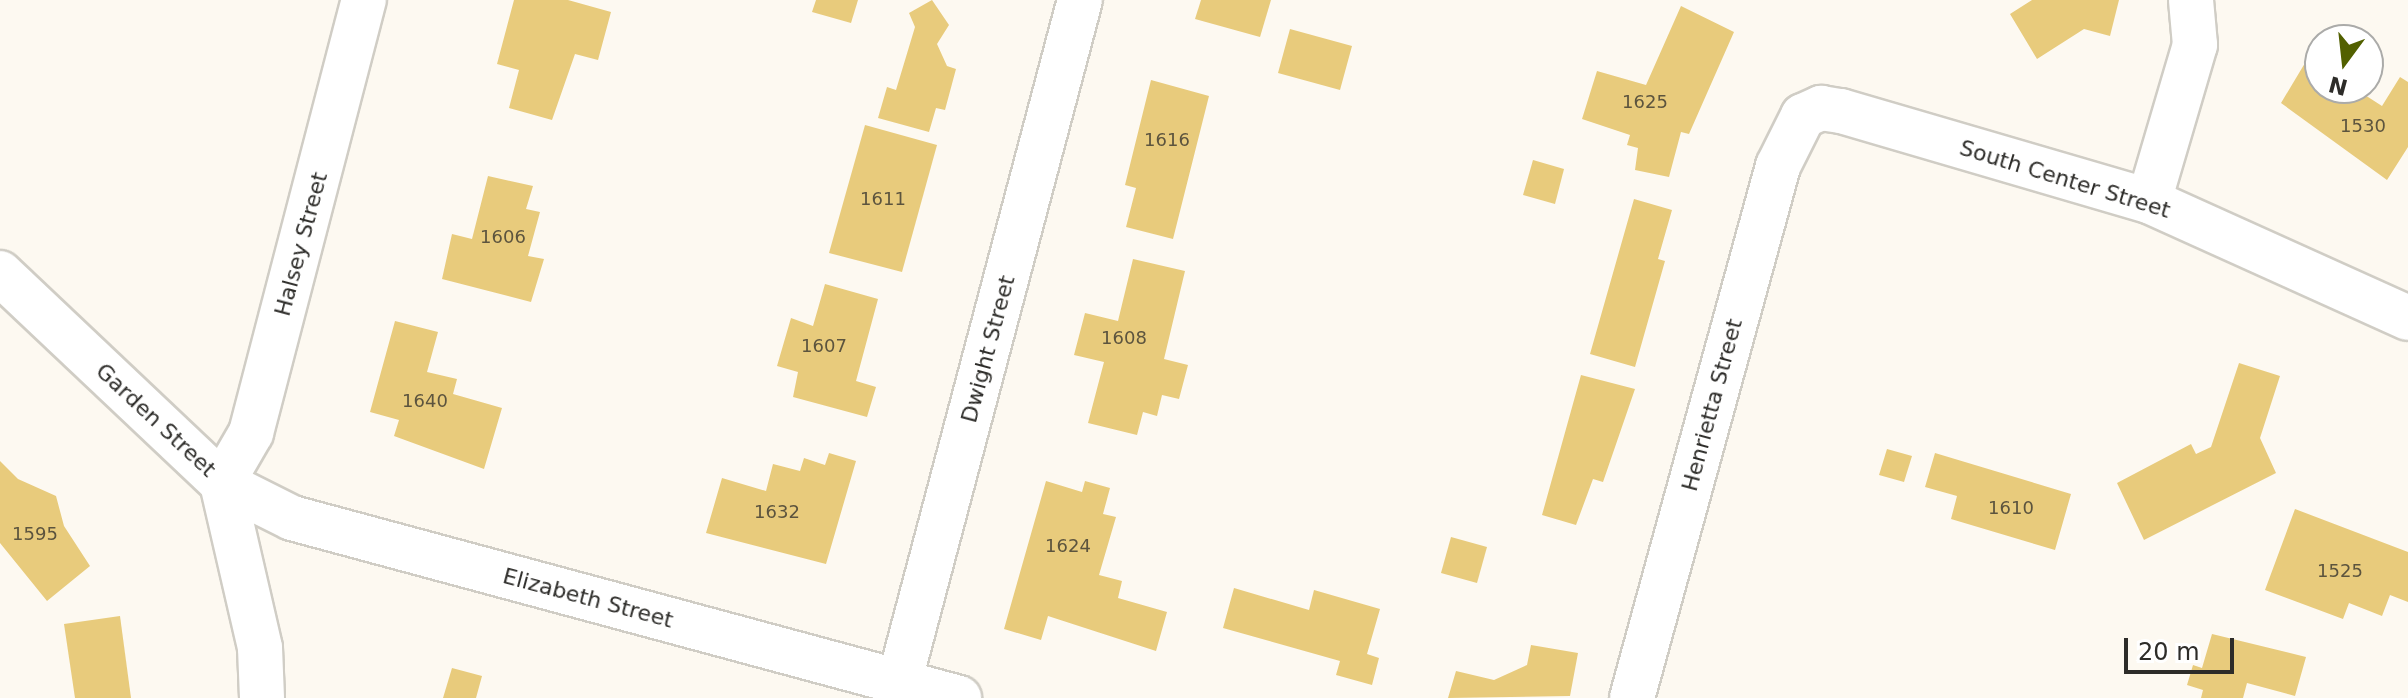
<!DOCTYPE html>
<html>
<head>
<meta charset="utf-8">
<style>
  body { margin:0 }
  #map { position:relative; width:2408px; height:698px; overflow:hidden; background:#fdf9f1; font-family:"DejaVu Sans",sans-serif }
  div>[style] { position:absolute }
  .building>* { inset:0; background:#e8cb7c }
  .roads { filter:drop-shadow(2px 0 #d0cdc5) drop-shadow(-2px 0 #d0cdc5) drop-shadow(0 2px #d0cdc5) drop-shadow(0 -2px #d0cdc5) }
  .minor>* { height:44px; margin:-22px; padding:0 22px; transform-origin:22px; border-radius:22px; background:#fff }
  span { translate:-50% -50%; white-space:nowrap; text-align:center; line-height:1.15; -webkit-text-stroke:6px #fff; paint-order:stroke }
  .number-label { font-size:18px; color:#5c543e }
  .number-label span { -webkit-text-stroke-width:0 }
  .street-label { font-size:22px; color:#2d2c29 }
  .north { position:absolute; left:2304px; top:24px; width:80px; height:80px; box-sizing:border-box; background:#fff; border:2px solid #ababa9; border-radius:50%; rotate:195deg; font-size:22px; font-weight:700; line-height:32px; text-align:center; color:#2d2c29 }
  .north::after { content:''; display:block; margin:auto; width:28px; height:36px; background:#526000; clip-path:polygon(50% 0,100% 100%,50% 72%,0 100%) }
  .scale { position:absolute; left:2124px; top:638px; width:110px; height:36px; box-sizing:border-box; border:4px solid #2d2c29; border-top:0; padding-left:10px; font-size:24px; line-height:28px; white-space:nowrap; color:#2d2c29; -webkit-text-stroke:6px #fff; paint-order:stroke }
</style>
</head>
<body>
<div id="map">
  <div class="building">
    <div style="clip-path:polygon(514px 0,568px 0,611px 12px,598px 60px,575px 54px,552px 120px,509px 108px,519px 70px,497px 64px)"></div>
    <div style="clip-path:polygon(816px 0,858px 0,851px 23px,812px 12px)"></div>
    <div style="clip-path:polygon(932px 0,949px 25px,937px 44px,947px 66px,956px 69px,945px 110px,936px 108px,929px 132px,878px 118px,887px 87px,896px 90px,915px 27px,909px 13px)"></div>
    <div style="clip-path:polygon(1201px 0,1271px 0,1260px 37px,1195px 19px)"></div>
    <div style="clip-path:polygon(2032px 0,2119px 0,2110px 36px,2084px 29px,2037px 59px,2010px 14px)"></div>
    <div style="clip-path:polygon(1681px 6px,1734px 32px,1689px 134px,1681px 132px,1669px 177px,1635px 170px,1638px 148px,1627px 145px,1630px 135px,1582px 119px,1597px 71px,1646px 85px)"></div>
    <div style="clip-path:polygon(1290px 29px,1352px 46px,1340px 90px,1278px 73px)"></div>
    <div style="clip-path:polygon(2308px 58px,2320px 66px,2320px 88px,2354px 88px,2382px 106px,2400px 77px,2408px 82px,2408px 147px,2387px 180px,2281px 103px)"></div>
    <div style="clip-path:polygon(1151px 80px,1209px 96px,1173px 239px,1126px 227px,1136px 188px,1125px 185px)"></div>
    <div style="clip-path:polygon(865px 125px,937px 145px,902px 272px,829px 253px)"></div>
    <div style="clip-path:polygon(1533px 160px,1564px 169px,1555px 204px,1523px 195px)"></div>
    <div style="clip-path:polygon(488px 176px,533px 186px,526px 209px,540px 212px,528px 256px,544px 259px,531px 302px,442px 279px,452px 234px,472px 239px)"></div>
    <div style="clip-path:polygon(1634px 199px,1672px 210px,1658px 259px,1665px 261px,1635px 367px,1590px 354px)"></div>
    <div style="clip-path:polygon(1133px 259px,1185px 271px,1164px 359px,1188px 365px,1179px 399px,1162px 395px,1157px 416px,1143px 412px,1137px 435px,1088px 423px,1104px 362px,1074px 355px,1085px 313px,1118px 321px)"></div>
    <div style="clip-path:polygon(825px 284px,878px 299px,856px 381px,876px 387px,867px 417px,793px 397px,798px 372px,777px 366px,791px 318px,813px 326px)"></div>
    <div style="clip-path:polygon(395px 321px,438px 332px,427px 372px,457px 379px,453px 394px,502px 408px,484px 469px,394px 436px,399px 420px,370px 412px)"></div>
    <div style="clip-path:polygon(2239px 363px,2280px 376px,2260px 438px,2276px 473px,2144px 540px,2117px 483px,2191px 444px,2196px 454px,2211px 447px)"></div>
    <div style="clip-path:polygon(1581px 375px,1635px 389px,1603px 482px,1593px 479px,1576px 525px,1542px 515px)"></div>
    <div style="clip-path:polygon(1887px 449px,1912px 456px,1904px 482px,1879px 475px)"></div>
    <div style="clip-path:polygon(829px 453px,856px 461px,826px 564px,706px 533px,722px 478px,766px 491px,773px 464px,800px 471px,804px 458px,825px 465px)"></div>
    <div style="clip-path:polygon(1935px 453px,2071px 494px,2055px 550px,1951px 519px,1957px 496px,1925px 487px)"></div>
    <div style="clip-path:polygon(0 461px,18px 479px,56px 496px,64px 526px,90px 566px,47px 601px,0 543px)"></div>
    <div style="clip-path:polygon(1046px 481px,1082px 492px,1085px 481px,1110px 488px,1103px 514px,1116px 517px,1099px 575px,1122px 581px,1118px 598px,1167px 612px,1156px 651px,1048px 616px,1041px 640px,1004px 629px)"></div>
    <div style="clip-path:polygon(2295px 509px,2408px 552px,2408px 602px,2390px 595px,2382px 616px,2349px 603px,2343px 619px,2265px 590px)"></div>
    <div style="clip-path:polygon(1451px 537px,1487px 547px,1477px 583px,1441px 573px)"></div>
    <div style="clip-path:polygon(1234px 588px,1309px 610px,1314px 590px,1380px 609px,1367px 654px,1379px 658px,1372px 685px,1336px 675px,1340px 661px,1223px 628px)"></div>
    <div style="clip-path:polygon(120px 616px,131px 698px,75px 698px,64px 624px)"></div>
    <div style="clip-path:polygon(2212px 634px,2306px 657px,2295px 696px,2247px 683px,2243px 698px,2201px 698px,2203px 690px,2187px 685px,2193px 665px,2202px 668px)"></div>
    <div style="clip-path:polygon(1531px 645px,1578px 653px,1570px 696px,1448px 698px,1456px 671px,1494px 680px,1527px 665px)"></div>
    <div style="clip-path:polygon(452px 668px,482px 676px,476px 698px,443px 698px)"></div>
  </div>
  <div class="roads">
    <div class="minor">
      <div style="left:2149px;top:201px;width:163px;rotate:-73.6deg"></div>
      <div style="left:2195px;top:45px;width:45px;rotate:-95.1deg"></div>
      <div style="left:0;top:273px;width:306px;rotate:43.4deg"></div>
      <div style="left:222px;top:483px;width:169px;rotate:77deg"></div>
      <div style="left:260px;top:648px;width:50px;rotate:87.7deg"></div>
      <div style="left:222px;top:483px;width:78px;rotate:26.6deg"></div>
      <div style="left:292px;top:518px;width:691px;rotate:15.1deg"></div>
      <div style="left:222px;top:483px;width:58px;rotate:-59.9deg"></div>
      <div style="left:251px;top:433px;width:448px;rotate:-75.4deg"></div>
      <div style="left:895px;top:698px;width:722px;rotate:-75.16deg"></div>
      <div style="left:1632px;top:698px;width:552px;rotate:-74.65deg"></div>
      <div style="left:1778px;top:166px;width:56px;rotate:-63.4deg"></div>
      <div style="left:1803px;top:116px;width:20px;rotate:-24deg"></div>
      <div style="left:1821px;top:108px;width:20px;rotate:9deg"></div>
      <div style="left:1841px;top:111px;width:321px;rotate:16.3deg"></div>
      <div style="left:2149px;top:201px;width:284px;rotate:24.3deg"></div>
    </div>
  </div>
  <div class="number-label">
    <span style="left:1645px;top:102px">1625</span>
    <span style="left:2363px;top:126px">1530</span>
    <span style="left:1167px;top:140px">1616</span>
    <span style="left:883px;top:199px">1611</span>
    <span style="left:503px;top:237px">1606</span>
    <span style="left:1124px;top:338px">1608</span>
    <span style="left:824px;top:346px">1607</span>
    <span style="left:425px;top:401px">1640</span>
    <span style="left:2011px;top:508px">1610</span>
    <span style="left:777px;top:512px">1632</span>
    <span style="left:35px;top:534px">1595</span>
    <span style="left:1068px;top:546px">1624</span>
    <span style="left:2340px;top:571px">1525</span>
  </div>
  <div class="street-label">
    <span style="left:2065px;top:179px;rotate:17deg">South Center Street</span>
    <span style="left:301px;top:244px;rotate:-75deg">Halsey Street</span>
    <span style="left:988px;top:349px;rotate:-75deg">Dwight Street</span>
    <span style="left:1712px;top:405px;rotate:-75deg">Henrietta Street</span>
    <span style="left:156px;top:420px;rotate:43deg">Garden Street</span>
    <span style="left:588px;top:598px;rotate:15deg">Elizabeth Street</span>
  </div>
  <div class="north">N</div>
  <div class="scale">20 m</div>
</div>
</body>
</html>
